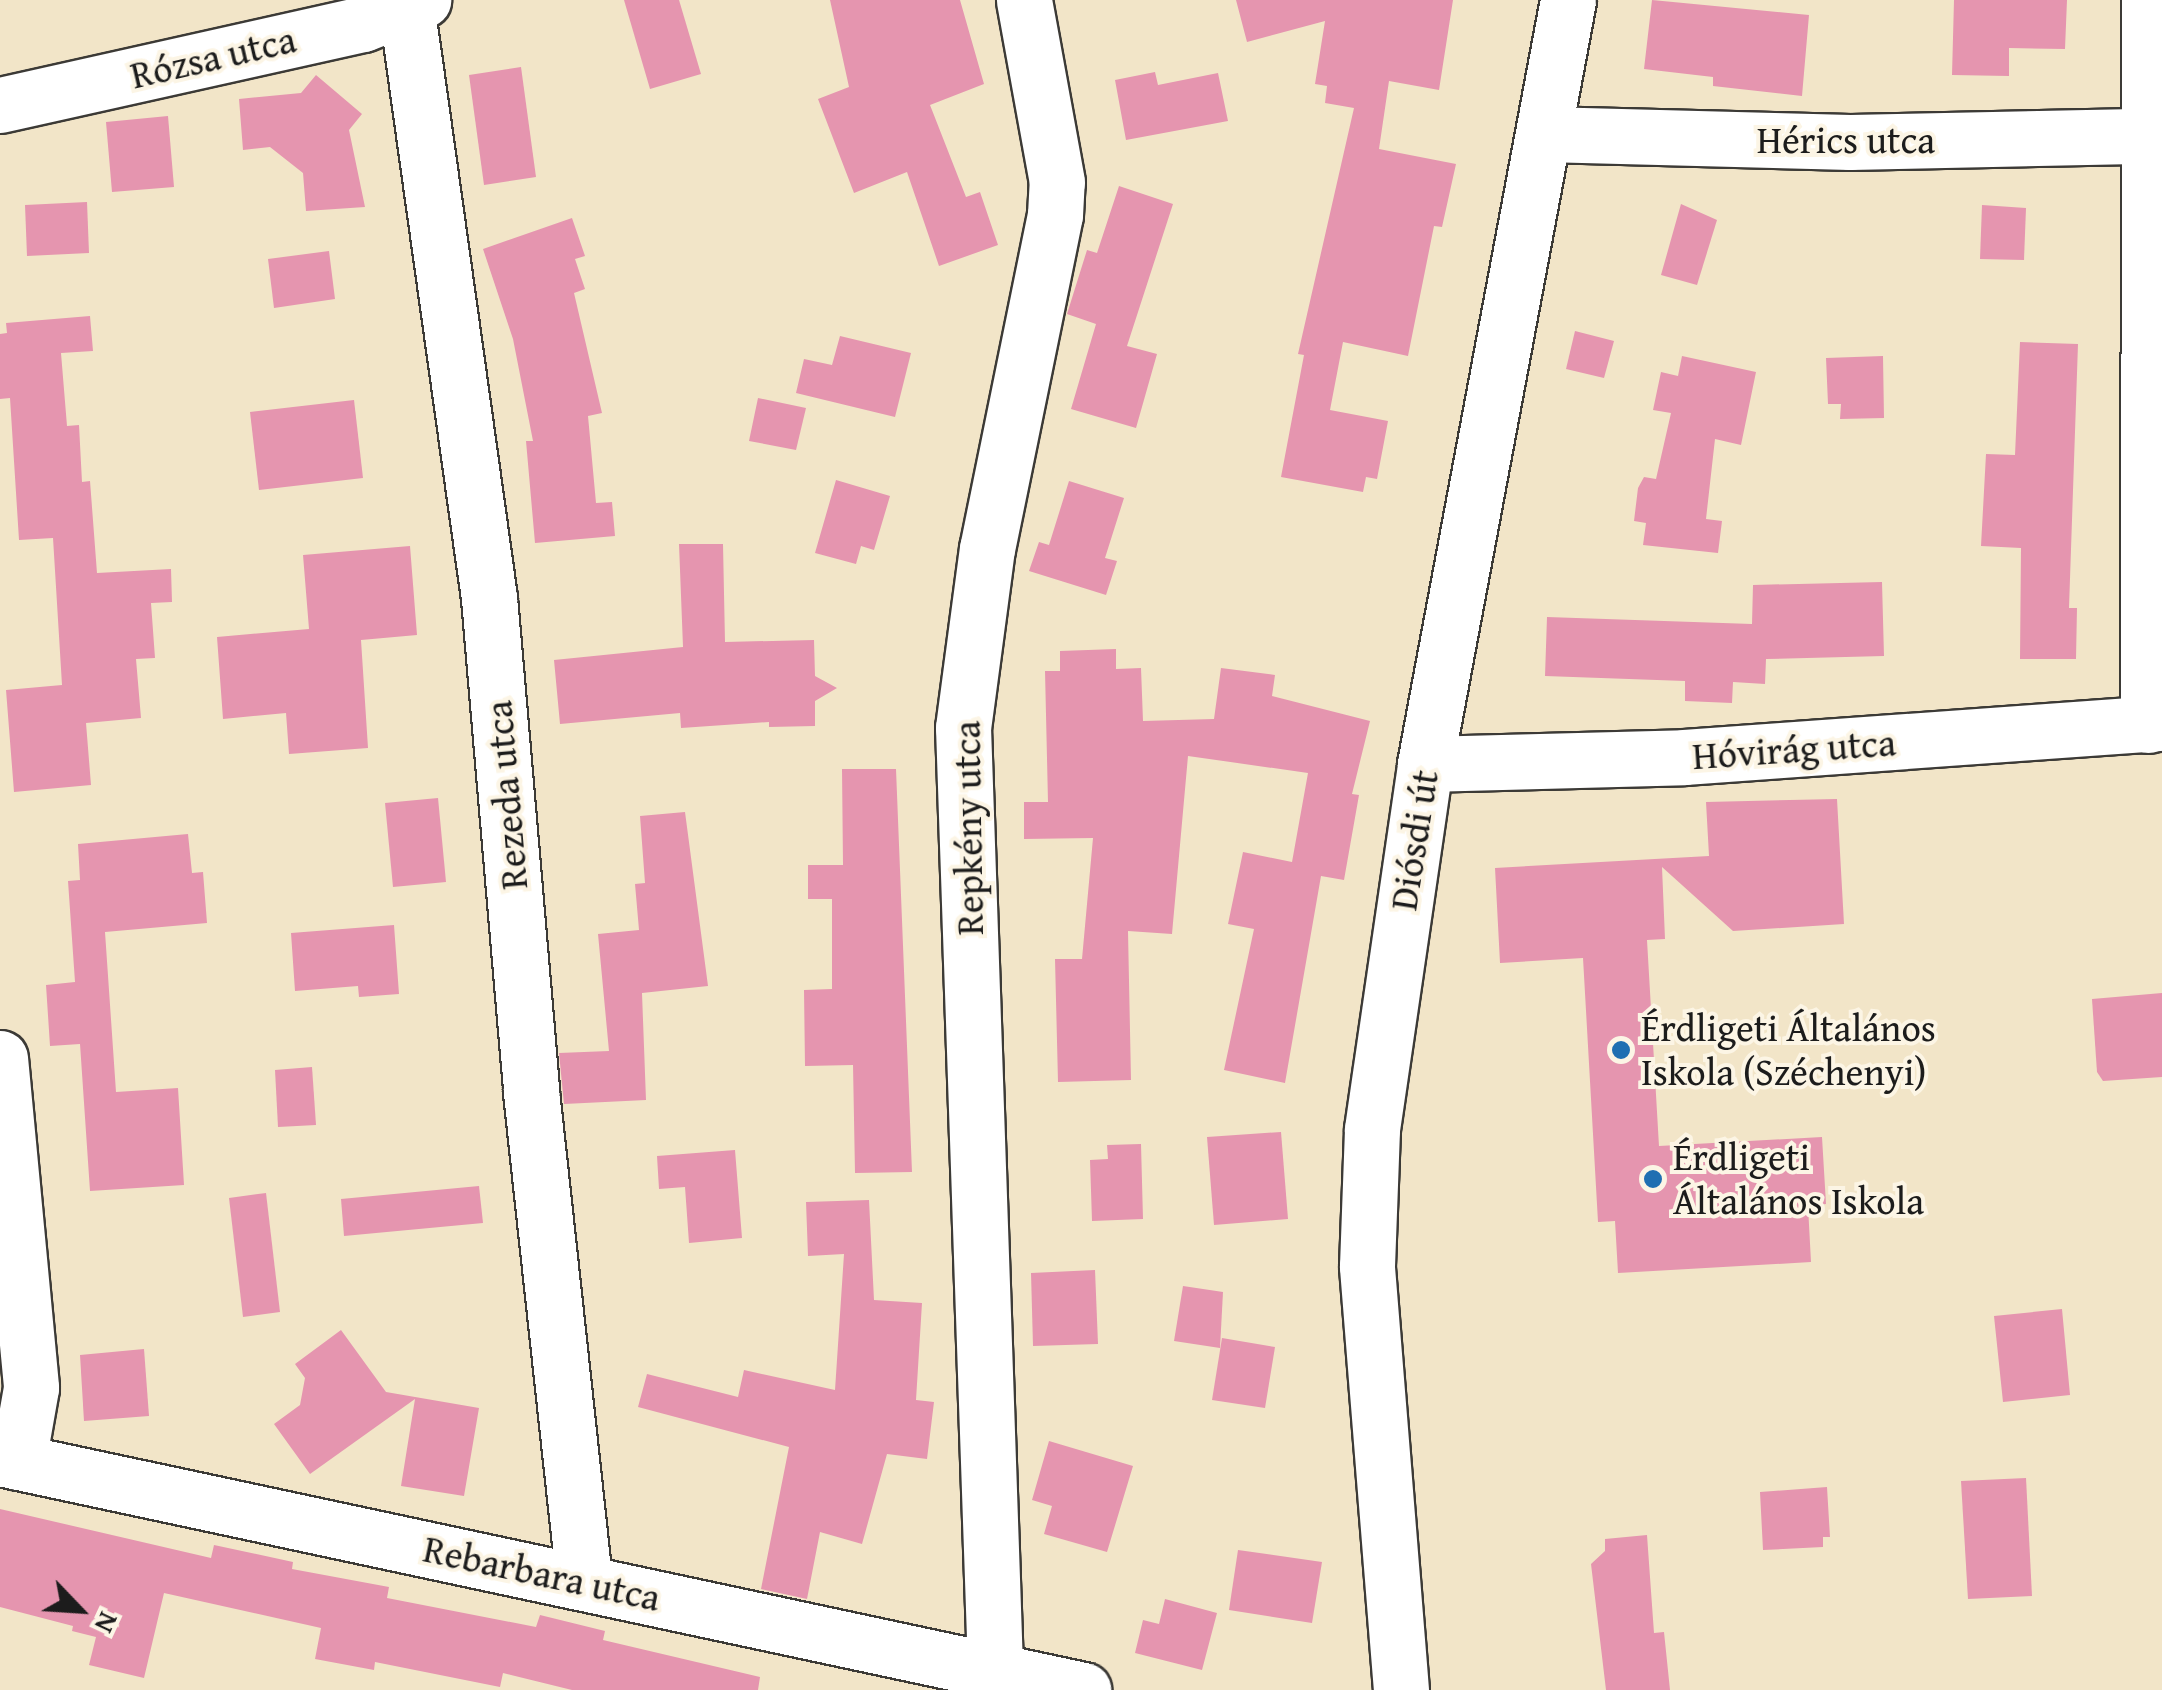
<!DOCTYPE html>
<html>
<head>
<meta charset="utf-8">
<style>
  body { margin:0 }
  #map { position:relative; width:2162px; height:1690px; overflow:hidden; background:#f2e5c8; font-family:"Gentium Book Plus",serif }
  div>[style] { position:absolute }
  .building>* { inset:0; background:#e595af }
  .roads { filter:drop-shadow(2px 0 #3c3a36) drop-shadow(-2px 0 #3c3a36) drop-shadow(0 2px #3c3a36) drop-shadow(0 -2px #3c3a36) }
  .minor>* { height:55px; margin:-27.5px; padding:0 27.5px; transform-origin:27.5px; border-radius:27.5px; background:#fff }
  .major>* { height:55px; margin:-27.5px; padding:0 27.5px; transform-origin:27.5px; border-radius:27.5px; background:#fff }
  .dots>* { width:28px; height:28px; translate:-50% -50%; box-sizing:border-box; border:5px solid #fcf5e5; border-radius:50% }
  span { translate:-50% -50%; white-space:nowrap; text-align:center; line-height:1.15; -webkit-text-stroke:8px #fcf5e5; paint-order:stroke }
  .street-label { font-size:38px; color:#1c1c1c }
  .poi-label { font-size:38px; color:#1c1c1c }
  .left { translate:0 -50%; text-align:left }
  .north { position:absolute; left:30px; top:1560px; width:100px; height:100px; -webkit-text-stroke:8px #fcf5e5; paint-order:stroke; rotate:115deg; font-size:28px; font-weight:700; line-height:40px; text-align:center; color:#1c1c1c }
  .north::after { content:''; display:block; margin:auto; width:35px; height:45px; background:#1c1c1c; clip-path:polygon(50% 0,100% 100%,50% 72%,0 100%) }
</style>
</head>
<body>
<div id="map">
  <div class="building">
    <div style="clip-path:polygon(624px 0,679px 0,701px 74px,650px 89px)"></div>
    <div style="clip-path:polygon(830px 0,960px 0,984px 84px,930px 105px,966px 197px,980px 192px,998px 245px,939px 266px,907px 172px,854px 193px,818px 99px,849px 87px)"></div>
    <div style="clip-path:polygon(1236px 0,1453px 0,1439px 90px,1389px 81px,1379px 149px,1456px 164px,1442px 227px,1434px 226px,1408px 356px,1343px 342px,1330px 410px,1388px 421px,1377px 479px,1366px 477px,1363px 492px,1281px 477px,1304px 355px,1298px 354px,1354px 108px,1325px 103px,1327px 86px,1315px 84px,1325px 21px,1247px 42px)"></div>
    <div style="clip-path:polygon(1652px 0,1809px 15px,1802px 96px,1713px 86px,1713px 77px,1644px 69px)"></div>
    <div style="clip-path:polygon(1954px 0,2067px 0,2065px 49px,2009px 48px,2009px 76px,1952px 75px)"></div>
    <div style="clip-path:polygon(521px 67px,536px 177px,484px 185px,469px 75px)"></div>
    <div style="clip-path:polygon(1155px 72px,1158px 85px,1218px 73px,1228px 121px,1126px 140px,1115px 80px)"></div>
    <div style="clip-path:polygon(316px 75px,362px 114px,349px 130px,365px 207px,306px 211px,303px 173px,270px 147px,243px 150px,239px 99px,301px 93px)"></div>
    <div style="clip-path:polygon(168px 116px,174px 187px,112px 192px,106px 122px)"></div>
    <div style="clip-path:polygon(1119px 186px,1173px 204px,1127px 346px,1157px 354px,1136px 428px,1071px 409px,1096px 324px,1067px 314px,1087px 250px,1097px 253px)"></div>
    <div style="clip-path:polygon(87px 202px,89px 253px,27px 256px,25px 205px)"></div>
    <div style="clip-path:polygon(1681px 204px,1717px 220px,1697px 285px,1661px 275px)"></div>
    <div style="clip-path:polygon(1982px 205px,2026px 208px,2024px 260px,1980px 259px)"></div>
    <div style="clip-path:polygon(572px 218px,585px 256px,575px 259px,585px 289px,574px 293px,602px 413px,588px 416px,596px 503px,612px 502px,615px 536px,535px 543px,526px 441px,533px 441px,513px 339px,483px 249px)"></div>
    <div style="clip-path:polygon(329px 251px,335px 299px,274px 308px,268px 259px)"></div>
    <div style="clip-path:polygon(90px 316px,93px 351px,61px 353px,67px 426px,79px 425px,82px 482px,90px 481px,97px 573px,171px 569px,172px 602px,151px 603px,155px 658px,136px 659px,141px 718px,86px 723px,91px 785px,14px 792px,6px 690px,62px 685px,53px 538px,19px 540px,10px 398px,0 399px,0 334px,7px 333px,6px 323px)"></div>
    <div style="clip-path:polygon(1575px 331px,1614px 341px,1604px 378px,1566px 369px)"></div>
    <div style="clip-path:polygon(840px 336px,911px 353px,895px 417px,796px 393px,804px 359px,832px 365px)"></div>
    <div style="clip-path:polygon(2020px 342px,2078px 344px,2069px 608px,2077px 608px,2076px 659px,2020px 659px,2021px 548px,1981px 546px,1986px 454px,2015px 455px)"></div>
    <div style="clip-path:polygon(1682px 356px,1756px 372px,1741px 445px,1715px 439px,1706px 519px,1722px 521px,1718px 553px,1643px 545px,1646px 523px,1634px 521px,1638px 488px,1644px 477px,1656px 479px,1671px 413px,1653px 410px,1661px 372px,1678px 376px)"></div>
    <div style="clip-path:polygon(1883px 356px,1884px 418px,1840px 419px,1841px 404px,1828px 404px,1826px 358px)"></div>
    <div style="clip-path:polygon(758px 398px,806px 408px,796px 450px,749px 441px)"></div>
    <div style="clip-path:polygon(354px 400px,363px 478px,259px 490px,250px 412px)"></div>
    <div style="clip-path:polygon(836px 480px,890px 496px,874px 550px,861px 546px,856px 564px,815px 553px)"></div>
    <div style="clip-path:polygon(1069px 481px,1124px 498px,1105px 558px,1117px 561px,1106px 595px,1029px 571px,1039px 542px,1049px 545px)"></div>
    <div style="clip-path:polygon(679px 544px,723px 544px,725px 642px,814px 640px,815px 676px,837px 688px,815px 701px,815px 726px,769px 727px,769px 722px,681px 728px,680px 713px,560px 724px,554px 660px,683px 647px)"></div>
    <div style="clip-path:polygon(410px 546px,417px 635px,361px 640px,368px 748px,289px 754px,286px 713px,223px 719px,217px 637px,309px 629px,303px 555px)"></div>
    <div style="clip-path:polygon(1882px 582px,1884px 656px,1766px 659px,1765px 684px,1733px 682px,1732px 703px,1685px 701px,1685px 681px,1545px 676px,1547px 617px,1752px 624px,1753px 585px)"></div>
    <div style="clip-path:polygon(1116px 649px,1116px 669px,1141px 668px,1143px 721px,1214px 719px,1221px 668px,1275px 675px,1272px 696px,1370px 721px,1352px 794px,1359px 795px,1344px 880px,1321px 876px,1285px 1083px,1224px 1070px,1254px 929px,1228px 924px,1243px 852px,1292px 862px,1308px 773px,1188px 756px,1172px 934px,1128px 931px,1131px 1080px,1058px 1082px,1055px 959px,1082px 959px,1093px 838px,1024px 839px,1024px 802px,1048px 802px,1045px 671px,1060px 671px,1060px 651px)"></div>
    <div style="clip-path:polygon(842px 769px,896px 769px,912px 1172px,855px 1173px,853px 1065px,805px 1066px,804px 990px,832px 989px,832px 899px,808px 899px,808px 865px,843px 865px)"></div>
    <div style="clip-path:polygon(438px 798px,446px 882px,393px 887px,385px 803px)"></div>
    <div style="clip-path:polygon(1837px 799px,1844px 924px,1733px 931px,1662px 867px,1665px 939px,1647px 940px,1659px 1146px,1822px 1137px,1826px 1204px,1808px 1206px,1811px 1262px,1618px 1273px,1615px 1221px,1598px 1222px,1583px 958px,1500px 963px,1495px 868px,1709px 856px,1706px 802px)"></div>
    <div style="clip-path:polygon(685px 812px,708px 986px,642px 993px,646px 1100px,564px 1104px,559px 1053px,609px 1051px,598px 934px,639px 930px,635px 884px,645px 883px,640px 816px)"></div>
    <div style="clip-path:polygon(188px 834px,192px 873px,203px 872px,207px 923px,105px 932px,116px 1092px,178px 1088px,184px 1185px,90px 1191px,80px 1044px,50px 1046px,46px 985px,75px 982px,68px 881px,80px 880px,78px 844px)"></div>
    <div style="clip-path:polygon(394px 925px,399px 994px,359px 997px,358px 986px,295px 991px,291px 933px)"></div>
    <div style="clip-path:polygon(2162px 993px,2162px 1077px,2103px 1081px,2097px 1072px,2092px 999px)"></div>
    <div style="clip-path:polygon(312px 1067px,316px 1125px,278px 1127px,275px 1070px)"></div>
    <div style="clip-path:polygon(1281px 1132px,1288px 1219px,1214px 1225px,1207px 1137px)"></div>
    <div style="clip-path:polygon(1141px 1144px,1143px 1219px,1092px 1221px,1090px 1160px,1108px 1159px,1107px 1145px)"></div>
    <div style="clip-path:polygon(735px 1150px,742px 1238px,689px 1243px,685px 1187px,659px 1189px,657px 1156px)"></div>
    <div style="clip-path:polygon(479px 1186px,483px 1223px,344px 1236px,341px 1199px)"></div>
    <div style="clip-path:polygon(266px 1193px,280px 1312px,243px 1317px,229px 1198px)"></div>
    <div style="clip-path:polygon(869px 1200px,874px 1300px,922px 1303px,916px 1400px,934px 1402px,927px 1459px,887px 1454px,862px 1544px,820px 1532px,807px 1599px,761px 1589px,789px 1447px,638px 1407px,647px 1374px,738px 1397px,744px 1370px,835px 1390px,844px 1254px,808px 1256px,806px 1202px)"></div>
    <div style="clip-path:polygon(1095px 1270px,1098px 1344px,1033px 1346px,1031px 1273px)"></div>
    <div style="clip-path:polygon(1183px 1286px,1223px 1292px,1220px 1348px,1174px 1341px)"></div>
    <div style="clip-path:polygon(2062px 1309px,2070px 1395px,2003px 1402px,1994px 1316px)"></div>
    <div style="clip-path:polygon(341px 1330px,386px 1392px,479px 1408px,464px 1496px,401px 1486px,415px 1399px,310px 1474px,274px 1424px,300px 1405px,305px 1378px,295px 1364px)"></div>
    <div style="clip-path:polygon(1222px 1338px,1275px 1347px,1265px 1408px,1212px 1400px)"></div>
    <div style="clip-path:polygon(144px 1349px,149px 1416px,84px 1421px,80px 1355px)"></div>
    <div style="clip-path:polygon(1049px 1441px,1133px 1466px,1107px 1552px,1044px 1534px,1052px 1506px,1032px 1500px)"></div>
    <div style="clip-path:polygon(2026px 1478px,2032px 1596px,1968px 1599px,1961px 1481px)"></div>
    <div style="clip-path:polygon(1827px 1487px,1830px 1537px,1823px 1537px,1823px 1547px,1763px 1550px,1760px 1492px)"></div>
    <div style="clip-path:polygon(0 1509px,211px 1558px,214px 1545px,293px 1562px,292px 1569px,389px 1587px,387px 1598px,536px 1627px,540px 1615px,605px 1631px,603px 1640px,760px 1677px,758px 1690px,572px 1690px,503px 1673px,500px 1687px,375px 1662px,374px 1670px,315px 1659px,321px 1628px,164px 1593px,144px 1678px,89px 1665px,96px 1637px,72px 1631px,73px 1626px,0 1607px)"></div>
    <div style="clip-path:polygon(1647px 1535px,1654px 1633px,1664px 1632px,1670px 1690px,1606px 1690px,1591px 1564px,1605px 1551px,1605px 1539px)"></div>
    <div style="clip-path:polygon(1238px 1550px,1322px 1562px,1312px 1623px,1229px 1610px)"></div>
    <div style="clip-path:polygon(1165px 1599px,1217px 1613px,1202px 1670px,1135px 1653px,1143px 1620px,1159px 1624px)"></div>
  </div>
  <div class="roads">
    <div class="minor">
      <div style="left:407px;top:12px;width:592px;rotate:82.03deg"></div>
      <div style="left:489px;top:598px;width:496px;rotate:85.1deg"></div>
      <div style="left:531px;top:1092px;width:493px;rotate:83.8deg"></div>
      <div style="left:0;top:105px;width:372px;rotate:-12.6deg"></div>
      <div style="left:363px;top:24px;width:65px;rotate:-21.8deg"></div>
      <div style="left:1544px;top:134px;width:306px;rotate:1.5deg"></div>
      <div style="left:1850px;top:142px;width:298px;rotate:-1.2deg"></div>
      <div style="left:2148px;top:725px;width:725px;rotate:-89.92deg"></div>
      <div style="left:1425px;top:764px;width:259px;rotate:-1.5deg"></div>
      <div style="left:1684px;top:757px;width:479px;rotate:-4.1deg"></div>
      <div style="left:0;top:1058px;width:331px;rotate:84.6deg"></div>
      <div style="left:31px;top:1388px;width:75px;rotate:100deg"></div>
      <div style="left:0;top:1458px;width:1108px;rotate:12.09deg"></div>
      <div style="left:995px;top:1667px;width:940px;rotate:-91.95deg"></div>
      <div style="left:963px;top:728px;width:181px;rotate:-82.4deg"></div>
      <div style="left:987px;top:549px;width:341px;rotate:-78.5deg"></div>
      <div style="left:1055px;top:215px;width:33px;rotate:-87deg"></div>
      <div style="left:1057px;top:182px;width:185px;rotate:-100.3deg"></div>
    </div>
    <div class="major">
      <div style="left:1401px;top:1690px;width:425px;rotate:-94.6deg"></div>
      <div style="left:1367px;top:1266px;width:137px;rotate:-87.9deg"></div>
      <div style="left:1372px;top:1129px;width:369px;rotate:-81.7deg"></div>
      <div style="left:1425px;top:764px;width:777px;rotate:-79.4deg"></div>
    </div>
  </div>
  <div class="dots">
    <div style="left:1621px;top:1050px;background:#1f6fb2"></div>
    <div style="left:1653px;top:1179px;background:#1f6fb2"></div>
  </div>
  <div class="street-label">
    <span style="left:213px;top:57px;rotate:-13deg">Rózsa utca</span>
    <span style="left:1846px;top:140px">Hérics utca</span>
    <span style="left:1794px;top:749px;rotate:-4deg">Hóvirág utca</span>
    <span style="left:506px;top:795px;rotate:-95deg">Rezeda utca</span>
    <span style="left:968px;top:828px;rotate:-91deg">Repkény utca</span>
    <span style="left:1414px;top:840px;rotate:-81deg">Diósdi út</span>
    <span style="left:542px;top:1573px;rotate:12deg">Rebarbara utca</span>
  </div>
  <div class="poi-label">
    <span class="left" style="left:1641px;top:1050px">Érdligeti Általános<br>Iskola (Széchenyi)</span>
    <span class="left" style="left:1673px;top:1179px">Érdligeti<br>Általános Iskola</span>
  </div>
  <div class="north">N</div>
</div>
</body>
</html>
